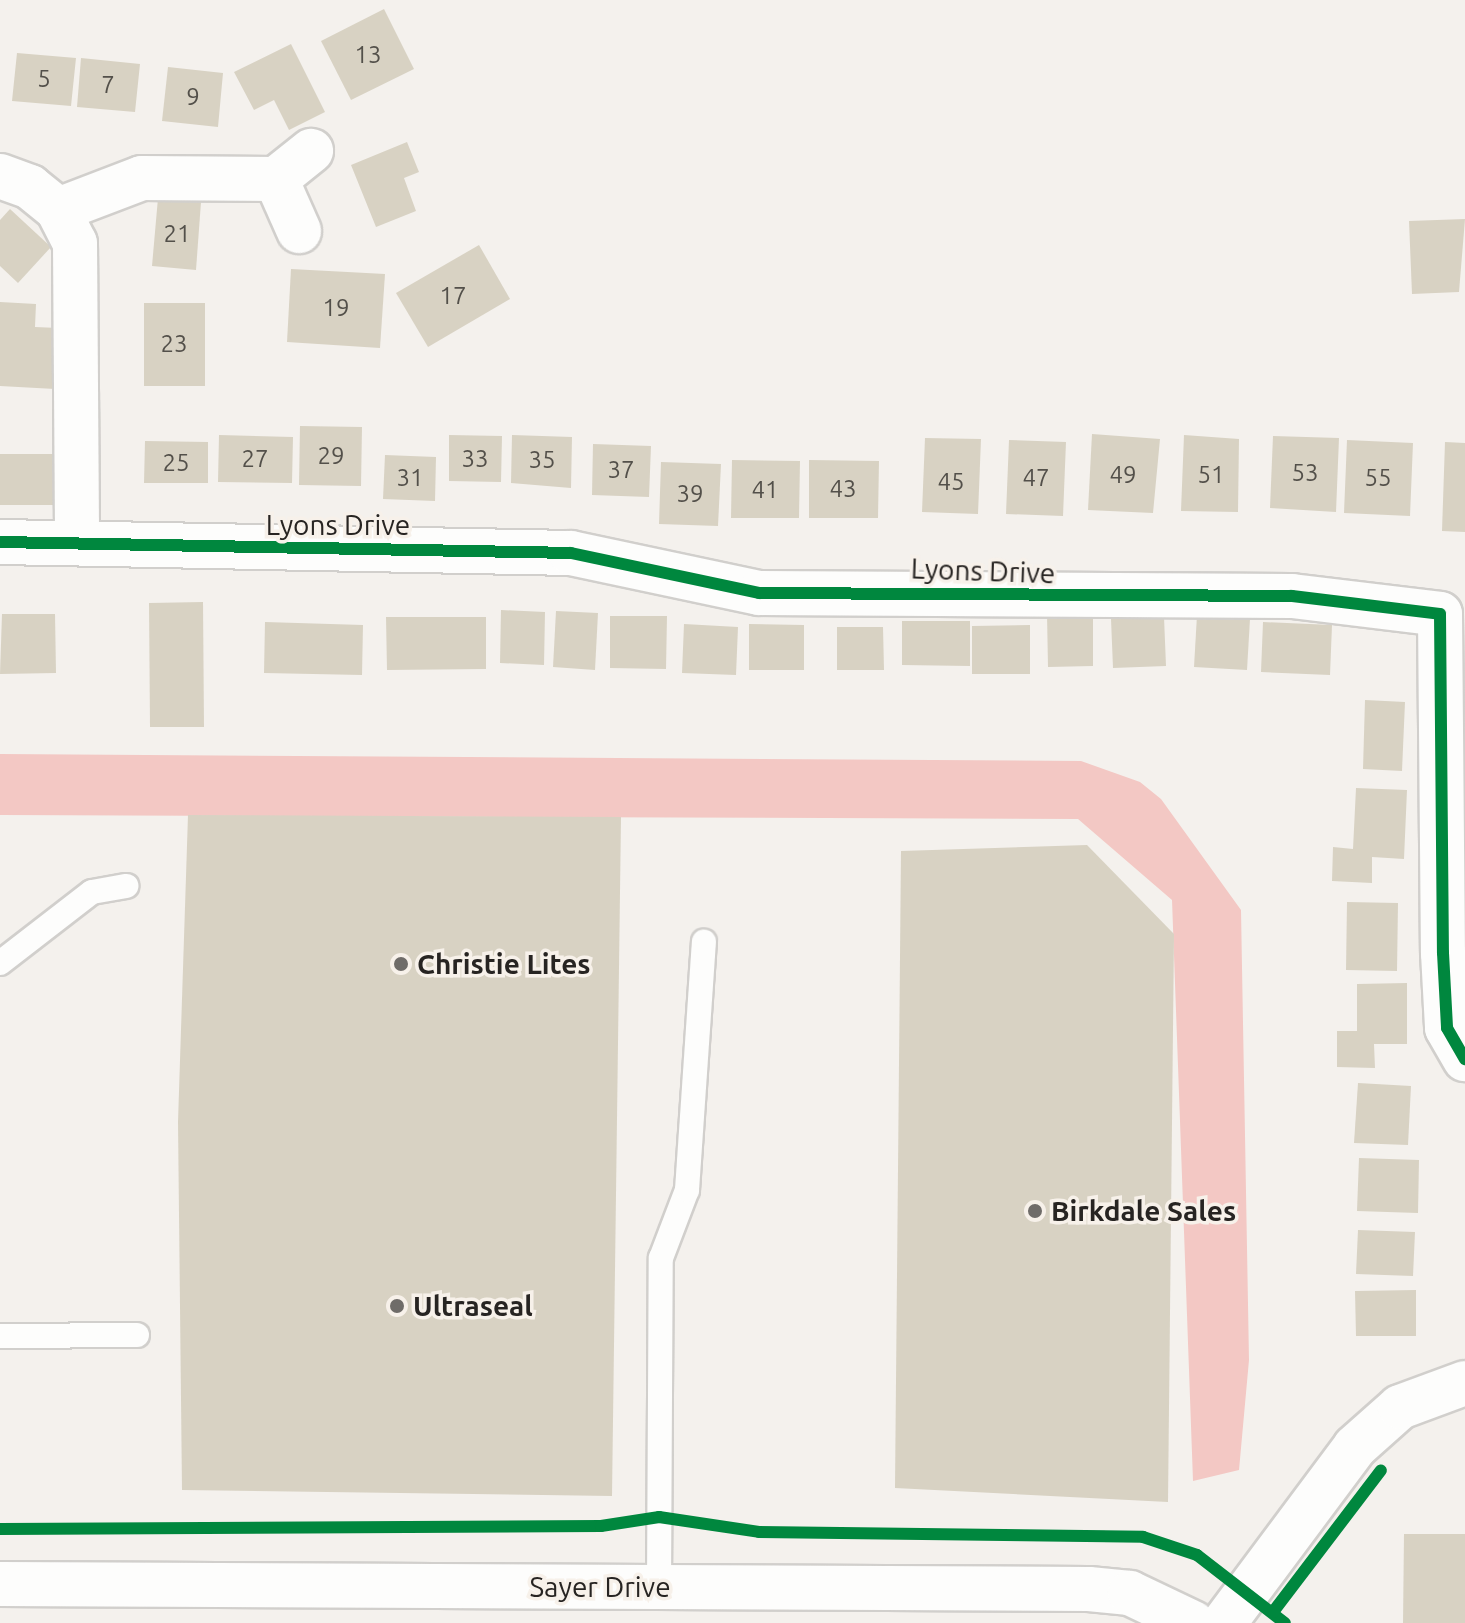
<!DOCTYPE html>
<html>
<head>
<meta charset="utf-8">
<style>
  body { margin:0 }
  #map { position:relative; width:1465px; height:1623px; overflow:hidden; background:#f4f1ed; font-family:Ubuntu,sans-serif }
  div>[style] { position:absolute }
  .forest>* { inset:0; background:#f3c8c4 }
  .building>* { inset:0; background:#d8d2c3 }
  .roads { filter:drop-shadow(2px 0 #d1cfcc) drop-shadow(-2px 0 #d1cfcc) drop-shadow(0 2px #d1cfcc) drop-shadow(0 -2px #d1cfcc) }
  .service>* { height:24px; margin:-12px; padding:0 12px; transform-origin:12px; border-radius:12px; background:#fdfdfc }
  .minor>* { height:44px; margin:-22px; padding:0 22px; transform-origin:22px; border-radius:22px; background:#fdfdfc }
  .cycleway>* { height:12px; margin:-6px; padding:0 6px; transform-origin:6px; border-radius:6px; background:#00873e }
  .dots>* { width:22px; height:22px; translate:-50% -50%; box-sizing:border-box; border:4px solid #f7f1ea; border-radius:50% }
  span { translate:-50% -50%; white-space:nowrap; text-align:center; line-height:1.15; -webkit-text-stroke:7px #f7f1ea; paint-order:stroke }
  .number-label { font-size:24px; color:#53504a }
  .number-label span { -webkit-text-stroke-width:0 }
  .street-label { font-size:28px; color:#272422 }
  .poi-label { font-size:28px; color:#272422; font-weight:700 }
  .left { translate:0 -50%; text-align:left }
</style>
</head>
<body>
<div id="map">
  <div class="forest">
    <div style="clip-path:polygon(0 754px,1081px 761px,1140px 782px,1161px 799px,1241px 910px,1249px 1360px,1239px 1470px,1193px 1481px,1172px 900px,1078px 819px,0 815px)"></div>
  </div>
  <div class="building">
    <div style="clip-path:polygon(384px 9px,414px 69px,351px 100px,321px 41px)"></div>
    <div style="clip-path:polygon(291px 44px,325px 112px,289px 130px,274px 100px,254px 110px,234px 72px)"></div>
    <div style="clip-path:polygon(17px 53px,76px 58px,71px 106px,12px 101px)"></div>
    <div style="clip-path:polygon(81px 58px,140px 64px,135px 112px,77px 107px)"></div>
    <div style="clip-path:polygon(168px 67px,223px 73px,218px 127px,162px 121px)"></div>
    <div style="clip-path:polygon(407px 142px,419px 172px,404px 178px,416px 211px,376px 227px,351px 165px)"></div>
    <div style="clip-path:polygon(158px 198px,201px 202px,196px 270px,152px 266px)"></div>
    <div style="clip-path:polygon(10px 209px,51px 247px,18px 283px,0 266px,0 220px)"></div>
    <div style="clip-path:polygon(1465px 219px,1459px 292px,1412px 294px,1409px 221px)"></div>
    <div style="clip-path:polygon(479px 245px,510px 299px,428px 347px,396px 293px)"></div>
    <div style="clip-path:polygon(291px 269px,385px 274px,380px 348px,287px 342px)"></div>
    <div style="clip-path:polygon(0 302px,36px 304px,35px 327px,58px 328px,55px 389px,0 386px)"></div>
    <div style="clip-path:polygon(144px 303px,205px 303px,205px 386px,144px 386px)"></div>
    <div style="clip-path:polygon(300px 426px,362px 427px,361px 486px,299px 485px)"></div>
    <div style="clip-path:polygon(1092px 434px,1160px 439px,1153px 513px,1088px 510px)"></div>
    <div style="clip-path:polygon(219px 435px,293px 437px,292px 483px,218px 482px)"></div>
    <div style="clip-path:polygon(449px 435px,502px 436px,501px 482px,449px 481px)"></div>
    <div style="clip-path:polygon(512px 435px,572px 437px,571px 488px,511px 483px)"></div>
    <div style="clip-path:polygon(1184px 435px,1239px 439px,1238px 512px,1181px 511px)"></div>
    <div style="clip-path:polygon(1273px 436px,1339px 438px,1336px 512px,1270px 508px)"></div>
    <div style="clip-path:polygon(925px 438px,981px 439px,978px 514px,922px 512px)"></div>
    <div style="clip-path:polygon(1009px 440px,1066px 442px,1063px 516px,1006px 514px)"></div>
    <div style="clip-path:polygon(1347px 440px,1413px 443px,1410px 516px,1344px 513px)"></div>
    <div style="clip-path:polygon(145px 441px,208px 442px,208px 483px,144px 483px)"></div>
    <div style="clip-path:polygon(1445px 442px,1465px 443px,1465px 532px,1442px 531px)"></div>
    <div style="clip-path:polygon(593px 444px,651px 446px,649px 497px,592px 495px)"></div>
    <div style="clip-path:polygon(0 454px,56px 454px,55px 505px,0 505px)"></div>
    <div style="clip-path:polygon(385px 455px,436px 457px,435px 501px,383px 499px)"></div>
    <div style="clip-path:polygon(732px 460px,800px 461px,799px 518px,731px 518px)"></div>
    <div style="clip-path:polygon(809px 460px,879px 461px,878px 518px,809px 518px)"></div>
    <div style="clip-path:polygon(661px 462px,721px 464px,718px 526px,659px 524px)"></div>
    <div style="clip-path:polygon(203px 602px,204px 727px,150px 727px,149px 603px)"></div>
    <div style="clip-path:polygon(501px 610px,545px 612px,544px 665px,500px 663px)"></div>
    <div style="clip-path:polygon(556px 611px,598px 613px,595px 670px,553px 667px)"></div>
    <div style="clip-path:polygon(2px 614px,55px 614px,56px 673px,0 674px)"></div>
    <div style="clip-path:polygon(1047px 614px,1093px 614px,1093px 666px,1048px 667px)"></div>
    <div style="clip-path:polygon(1197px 615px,1250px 619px,1247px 670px,1194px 667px)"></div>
    <div style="clip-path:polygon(610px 616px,667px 616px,666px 669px,610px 668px)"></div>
    <div style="clip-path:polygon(386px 617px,486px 617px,486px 669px,387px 670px)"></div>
    <div style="clip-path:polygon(1164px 617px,1166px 666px,1113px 668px,1111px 619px)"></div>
    <div style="clip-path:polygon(902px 621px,970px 621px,970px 666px,902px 665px)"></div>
    <div style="clip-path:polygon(265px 622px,363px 625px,362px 675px,264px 673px)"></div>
    <div style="clip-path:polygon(1263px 622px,1332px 625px,1330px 675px,1261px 672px)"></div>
    <div style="clip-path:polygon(684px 624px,738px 627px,736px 675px,682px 673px)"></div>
    <div style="clip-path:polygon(749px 624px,804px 625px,804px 670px,749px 670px)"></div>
    <div style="clip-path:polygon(1030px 625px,1030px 674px,972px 674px,972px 626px)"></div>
    <div style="clip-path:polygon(837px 627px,883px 627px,884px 670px,837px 670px)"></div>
    <div style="clip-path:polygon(1365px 700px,1405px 702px,1402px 771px,1363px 769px)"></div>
    <div style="clip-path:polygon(1356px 788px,1407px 790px,1404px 859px,1372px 857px,1372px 883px,1332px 881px,1333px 847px,1353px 849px)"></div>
    <div style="clip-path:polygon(188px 815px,621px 817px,612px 1496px,182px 1490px,178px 1122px)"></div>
    <div style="clip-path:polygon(1087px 845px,1174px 934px,1168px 1502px,895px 1488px,901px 851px)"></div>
    <div style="clip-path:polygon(1347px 902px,1398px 903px,1397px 971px,1346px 970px)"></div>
    <div style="clip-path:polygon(1407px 983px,1407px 1044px,1374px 1044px,1375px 1068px,1337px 1067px,1337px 1031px,1357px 1031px,1357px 984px)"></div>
    <div style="clip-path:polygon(1358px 1083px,1411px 1086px,1408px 1145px,1354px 1143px)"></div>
    <div style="clip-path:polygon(1359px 1158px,1419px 1160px,1418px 1213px,1357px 1211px)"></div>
    <div style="clip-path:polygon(1358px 1230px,1415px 1232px,1413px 1276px,1356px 1274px)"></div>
    <div style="clip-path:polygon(1416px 1290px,1416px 1336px,1356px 1336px,1355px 1291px)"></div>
    <div style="clip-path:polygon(1404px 1534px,1465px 1534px,1465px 1623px,1403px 1623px)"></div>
  </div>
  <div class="roads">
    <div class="service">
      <div style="left:0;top:963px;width:116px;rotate:-37.7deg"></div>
      <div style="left:92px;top:892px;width:35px;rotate:-10deg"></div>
      <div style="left:0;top:1336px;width:137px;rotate:-0.4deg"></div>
      <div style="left:659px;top:1587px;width:329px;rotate:-89.7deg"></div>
      <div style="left:661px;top:1258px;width:73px;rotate:-69.1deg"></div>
      <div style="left:687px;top:1190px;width:249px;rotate:-86.1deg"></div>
    </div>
    <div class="minor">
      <div style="left:0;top:176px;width:32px;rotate:20deg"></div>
      <div style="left:30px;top:187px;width:36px;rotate:39deg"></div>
      <div style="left:58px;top:210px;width:37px;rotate:63deg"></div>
      <div style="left:75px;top:243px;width:299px;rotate:89.6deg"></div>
      <div style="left:276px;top:179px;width:57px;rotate:66.1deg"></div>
      <div style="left:58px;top:210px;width:90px;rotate:-20.9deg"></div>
      <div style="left:142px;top:178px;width:134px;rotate:0.4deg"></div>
      <div style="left:276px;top:179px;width:45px;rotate:-38.7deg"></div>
      <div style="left:0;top:542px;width:571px;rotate:1.1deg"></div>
      <div style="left:571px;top:553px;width:192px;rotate:12deg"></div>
      <div style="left:759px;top:593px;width:533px;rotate:0.32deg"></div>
      <div style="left:1292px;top:596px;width:149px;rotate:6.9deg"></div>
      <div style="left:1440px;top:614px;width:339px;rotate:89.5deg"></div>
      <div style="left:1443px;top:953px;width:75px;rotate:86.9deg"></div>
      <div style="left:1447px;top:1028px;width:36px;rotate:60deg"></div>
      <div style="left:0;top:1584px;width:1089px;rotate:0.26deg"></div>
      <div style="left:1089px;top:1589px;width:41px;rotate:5.6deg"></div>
      <div style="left:1130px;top:1593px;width:70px;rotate:25.5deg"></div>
      <div style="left:1224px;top:1623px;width:219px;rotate:-53.3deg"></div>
      <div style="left:1355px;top:1447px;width:60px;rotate:-41.6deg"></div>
      <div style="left:1400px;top:1407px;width:69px;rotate:-20.3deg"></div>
    </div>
  </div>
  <div class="cycleway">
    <div style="left:0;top:542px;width:571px;rotate:1.1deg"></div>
    <div style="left:571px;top:553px;width:192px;rotate:12deg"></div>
    <div style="left:759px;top:593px;width:533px;rotate:0.32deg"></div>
    <div style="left:1292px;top:596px;width:149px;rotate:6.9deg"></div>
    <div style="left:1440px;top:614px;width:339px;rotate:89.5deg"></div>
    <div style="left:1443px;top:953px;width:75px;rotate:86.9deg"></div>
    <div style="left:1447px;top:1028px;width:36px;rotate:60deg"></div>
    <div style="left:0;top:1529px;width:601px;rotate:-0.29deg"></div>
    <div style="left:601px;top:1526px;width:59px;rotate:-8.8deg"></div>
    <div style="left:659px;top:1517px;width:101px;rotate:8.5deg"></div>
    <div style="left:759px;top:1532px;width:384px;rotate:0.7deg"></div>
    <div style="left:1143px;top:1537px;width:57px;rotate:18.4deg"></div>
    <div style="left:1197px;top:1555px;width:111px;rotate:37.7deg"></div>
    <div style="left:1273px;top:1612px;width:178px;rotate:-52.7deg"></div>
  </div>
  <div class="dots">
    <div style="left:401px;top:964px;background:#6f6c69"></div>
    <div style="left:1035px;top:1211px;background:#6f6c69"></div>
    <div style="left:397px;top:1306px;background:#6f6c69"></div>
  </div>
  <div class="number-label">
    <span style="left:368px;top:55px">13</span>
    <span style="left:44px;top:79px">5</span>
    <span style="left:108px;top:85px">7</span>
    <span style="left:193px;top:97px">9</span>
    <span style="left:177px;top:234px">21</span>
    <span style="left:453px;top:296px">17</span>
    <span style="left:336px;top:308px">19</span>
    <span style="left:174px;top:344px">23</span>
    <span style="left:331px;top:456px">29</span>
    <span style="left:255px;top:459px">27</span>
    <span style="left:475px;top:459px">33</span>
    <span style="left:542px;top:460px">35</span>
    <span style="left:176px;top:463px">25</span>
    <span style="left:621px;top:470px">37</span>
    <span style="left:1305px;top:473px">53</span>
    <span style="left:1123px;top:475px">49</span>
    <span style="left:1211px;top:475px">51</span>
    <span style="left:410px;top:478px">31</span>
    <span style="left:1036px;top:478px">47</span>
    <span style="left:1378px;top:478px">55</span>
    <span style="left:951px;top:482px">45</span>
    <span style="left:843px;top:489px">43</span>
    <span style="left:765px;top:490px">41</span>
    <span style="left:690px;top:494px">39</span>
  </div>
  <div class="street-label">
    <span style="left:338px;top:525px">Lyons Drive</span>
    <span style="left:983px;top:571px;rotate:2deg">Lyons Drive</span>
    <span style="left:600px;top:1587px">Sayer Drive</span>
  </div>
  <div class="poi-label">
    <span class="left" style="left:417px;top:964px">Christie Lites</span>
    <span class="left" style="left:1051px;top:1211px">Birkdale Sales</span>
    <span class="left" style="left:413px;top:1306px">Ultraseal</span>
  </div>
</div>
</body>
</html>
